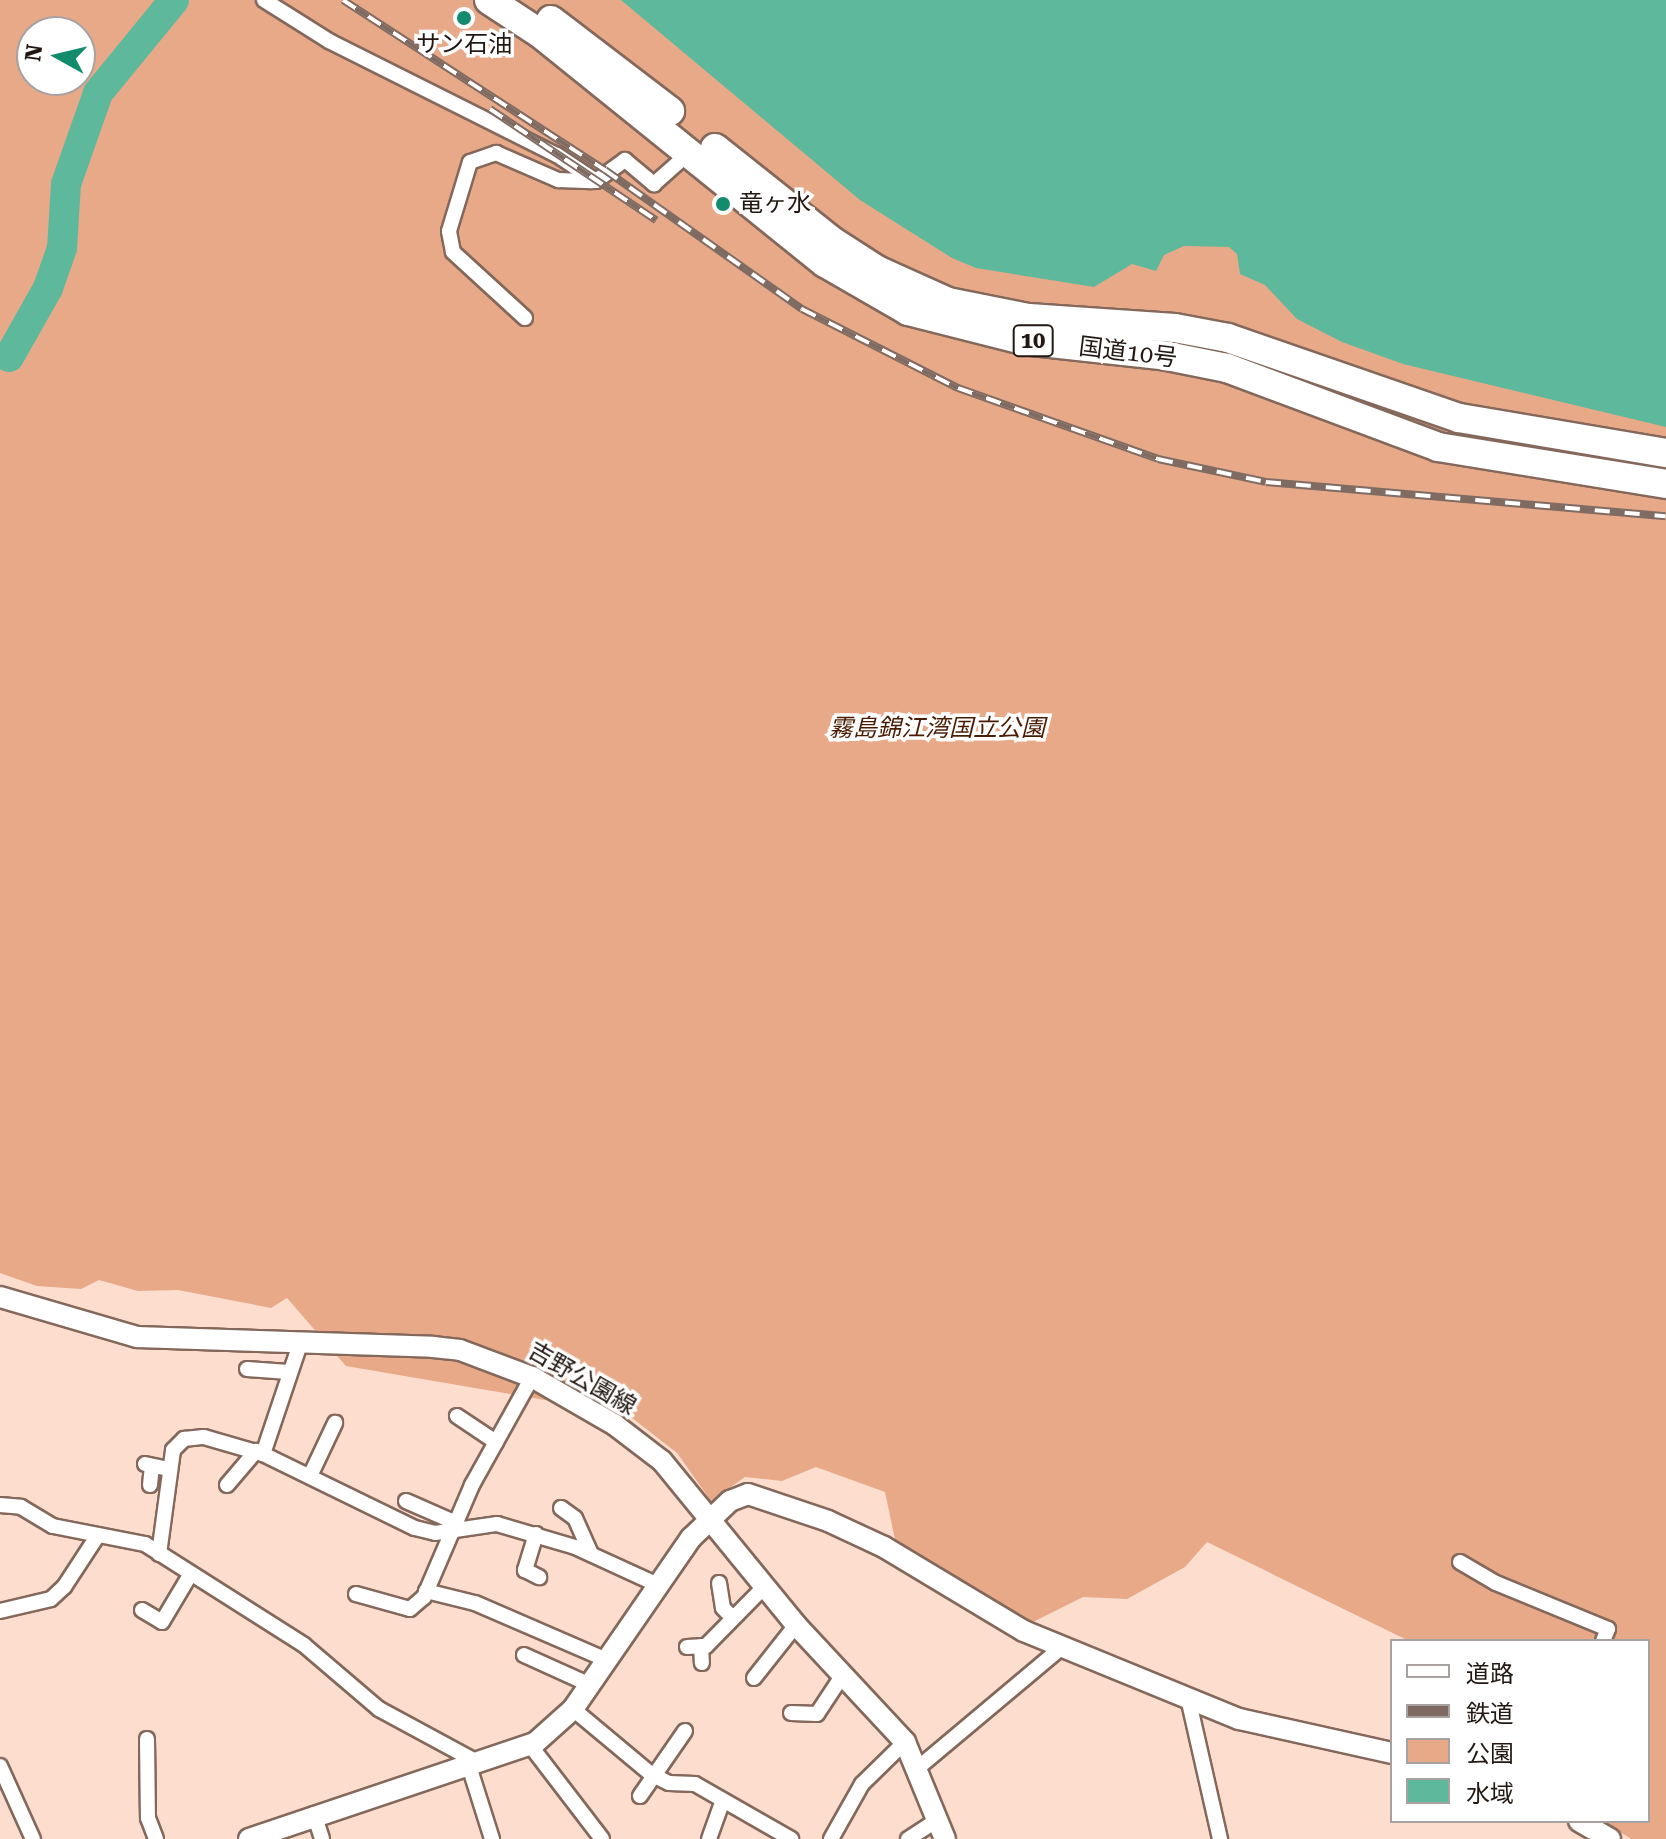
<!DOCTYPE html>
<html>
<head>
<meta charset="utf-8">
<style>
  body { margin:0 }
  #map { position:relative; width:1666px; height:1839px; overflow:hidden; background:#fdddce; font-family:"Roboto Serif","Noto Sans JP",serif }
  div>[style] { position:absolute }
  .green>* { inset:0; background:#e8a989 }
  .water>* { inset:0; background:#5eb99c }
  .river>* { height:30px; margin:-15px; padding:0 15px; transform-origin:15px; border-radius:15px; background:#5eb99c }
  .roads { filter:drop-shadow(2px 0 #83685b) drop-shadow(-2px 0 #83685b) drop-shadow(0 2px #83685b) drop-shadow(0 -2px #83685b) }
  .street>* { height:14px; margin:-7px; padding:0 7px; transform-origin:7px; border-radius:7px; background:#fff }
  .secondary>* { height:20px; margin:-10px; padding:0 10px; transform-origin:10px; border-radius:10px; background:#fff }
  .highway>* { height:28px; margin:-14px; padding:0 14px; transform-origin:14px; border-radius:14px; background:#fff }
  .rail>* { height:8px; margin-top:-4px; transform-origin:0; background:repeating-linear-gradient(90deg,#fff 0 15px,#7f6b62 0 30px); box-sizing:border-box; border-block:2px solid #7f6b62 }
  .dots>* { width:22px; height:22px; translate:-50% -50%; box-sizing:border-box; border:4px solid #fff; border-radius:50% }
  span { translate:-50% -50%; white-space:nowrap; text-align:center; line-height:1.15; -webkit-text-stroke:7px #fff; paint-order:stroke }
  .shield-label span { padding:2px 6px; background:#fff; border:2px solid; border-radius:6px; -webkit-text-stroke-width:0 }
  .shield-label { font-size:22px; color:#221712; font-weight:700 }
  .poi-label { font-size:24px; color:#221712 }
  .left { translate:0 -50%; text-align:left }
  .street-label { font-size:24px; color:#221712 }
  .park-label { font-size:24px; color:#491c02; font-style:italic }
  .legend { position:absolute; left:1390px; top:1639px; width:260px; height:184px; box-sizing:border-box; background:#fff; border:2px solid #a7a2a0; margin:0; padding:10px 14px; list-style:none; font-size:24px; color:#221712 }
  .legend li { display:flex; align-items:center; gap:16px; height:40px }
  .legend b { width:40px; border:2px solid #a7a2a0 }
  .north { position:absolute; left:16px; top:16px; width:80px; height:80px; box-sizing:border-box; background:#fff; border:2px solid #a7a2a0; border-radius:50%; rotate:278deg; font-size:22px; font-weight:700; line-height:32px; text-align:center; color:#221712 }
  .north::after { content:''; display:block; margin:auto; width:28px; height:36px; background:#138c6e; clip-path:polygon(50% 0,100% 100%,50% 72%,0 100%) }
</style>
</head>
<body>
<div id="map">
  <div class="green">
    <div style="clip-path:polygon(evenodd,0 0,1666px 0,1666px 1839px,1631px 1839px,1604px 1821px,1648px 1821px,1648px 1641px,1409px 1641px,1207px 1542px,1185px 1567px,1127px 1599px,1083px 1597px,1033px 1622px,896px 1544px,885px 1492px,816px 1467px,782px 1481px,745px 1477px,711px 1501px,677px 1453px,627px 1414px,346px 1366px,287px 1298px,271px 1308px,178px 1290px,138px 1291px,99px 1280px,81px 1289px,37px 1286px,0 1273px,0 0,32px 32px,80px 32px,80px 80px,32px 80px,32px 32px)"></div>
  </div>
  <div class="water">
    <div style="clip-path:polygon(621px 0,1666px 0,1666px 427px,1403px 364px,1342px 342px,1297px 319px,1265px 285px,1240px 274px,1237px 254px,1229px 247px,1184px 246px,1164px 255px,1156px 271px,1132px 264px,1094px 287px,976px 268px,952px 258px,860px 200px)"></div>
  </div>
  <div class="river">
    <div style="left:9px;top:357px;width:79px;rotate:-60.5deg"></div>
    <div style="left:48px;top:288px;width:42px;rotate:-70.7deg"></div>
    <div style="left:62px;top:248px;width:64px;rotate:-86.4deg"></div>
    <div style="left:66px;top:184px;width:96px;rotate:-70.6deg"></div>
    <div style="left:98px;top:93px;width:120px;rotate:-50.7deg"></div>
  </div>
  <div class="roads">
    <div class="street">
      <div style="left:264px;top:0;width:77px;rotate:32.2deg"></div>
      <div style="left:329px;top:41px;width:255px;rotate:26.6deg"></div>
      <div style="left:557px;top:155px;width:47px;rotate:33.7deg"></div>
      <div style="left:596px;top:181px;width:36px;rotate:-36deg"></div>
      <div style="left:625px;top:160px;width:38px;rotate:40deg"></div>
      <div style="left:654px;top:184px;width:48px;rotate:-41.6deg"></div>
      <div style="left:525px;top:318px;width:98px;rotate:-137.5deg"></div>
      <div style="left:453px;top:252px;width:21px;rotate:-101deg"></div>
      <div style="left:449px;top:231px;width:72px;rotate:-73.1deg"></div>
      <div style="left:470px;top:162px;width:28px;rotate:-19deg"></div>
      <div style="left:496px;top:153px;width:68px;rotate:23.5deg"></div>
      <div style="left:558px;top:180px;width:34px;rotate:2deg"></div>
      <div style="left:247px;top:1369px;width:42px;rotate:4.1deg"></div>
      <div style="left:457px;top:1416px;width:47px;rotate:33.7deg"></div>
      <div style="left:263px;top:1454px;width:116px;rotate:-71.4deg"></div>
      <div style="left:145px;top:1464px;width:24px;rotate:12deg"></div>
      <div style="left:310px;top:1476px;width:59px;rotate:-64.7deg"></div>
      <div style="left:150px;top:1485px;width:19px;rotate:-84deg"></div>
      <div style="left:227px;top:1485px;width:45px;rotate:-49.5deg"></div>
      <div style="left:406px;top:1501px;width:52px;rotate:23.6deg"></div>
      <div style="left:0;top:1505px;width:21px;rotate:5deg"></div>
      <div style="left:21px;top:1507px;width:37px;rotate:31deg"></div>
      <div style="left:53px;top:1526px;width:94px;rotate:11.1deg"></div>
      <div style="left:145px;top:1544px;width:188px;rotate:32.4deg"></div>
      <div style="left:304px;top:1645px;width:99px;rotate:40.5deg"></div>
      <div style="left:379px;top:1709px;width:114px;rotate:28.4deg"></div>
      <div style="left:561px;top:1508px;width:17px;rotate:36deg"></div>
      <div style="left:575px;top:1518px;width:39px;rotate:66deg"></div>
      <div style="left:536px;top:1534px;width:38px;rotate:107deg"></div>
      <div style="left:525px;top:1570px;width:16px;rotate:27deg"></div>
      <div style="left:159px;top:1554px;width:105px;rotate:-82.3deg"></div>
      <div style="left:173px;top:1450px;width:16px;rotate:-45deg"></div>
      <div style="left:184px;top:1439px;width:20px;rotate:-6deg"></div>
      <div style="left:204px;top:1437px;width:61px;rotate:16.1deg"></div>
      <div style="left:263px;top:1454px;width:169px;rotate:26deg"></div>
      <div style="left:415px;top:1528px;width:21px;rotate:14deg"></div>
      <div style="left:435px;top:1533px;width:63px;rotate:-8.3deg"></div>
      <div style="left:497px;top:1524px;width:81px;rotate:16.4deg"></div>
      <div style="left:575px;top:1547px;width:91px;rotate:24.6deg"></div>
      <div style="left:1460px;top:1562px;width:42px;rotate:30.3deg"></div>
      <div style="left:1496px;top:1583px;width:121px;rotate:22.3deg"></div>
      <div style="left:1608px;top:1629px;width:13px;rotate:113deg"></div>
      <div style="left:719px;top:1583px;width:25px;rotate:81deg"></div>
      <div style="left:723px;top:1608px;width:13px;rotate:45deg"></div>
      <div style="left:426px;top:1591px;width:50px;rotate:13.8deg"></div>
      <div style="left:475px;top:1603px;width:144px;rotate:23.4deg"></div>
      <div style="left:356px;top:1594px;width:56px;rotate:15.5deg"></div>
      <div style="left:410px;top:1609px;width:18px;rotate:-41deg"></div>
      <div style="left:424px;top:1597px;width:122px;rotate:-66.8deg"></div>
      <div style="left:472px;top:1485px;width:124px;rotate:-60.9deg"></div>
      <div style="left:142px;top:1610px;width:23px;rotate:31deg"></div>
      <div style="left:162px;top:1622px;width:55px;rotate:-59.2deg"></div>
      <div style="left:0;top:1611px;width:52px;rotate:-13.2deg"></div>
      <div style="left:51px;top:1599px;width:18px;rotate:-43deg"></div>
      <div style="left:64px;top:1587px;width:62px;rotate:-56.8deg"></div>
      <div style="left:701px;top:1646px;width:17px;rotate:87deg"></div>
      <div style="left:687px;top:1647px;width:19px;rotate:-3deg"></div>
      <div style="left:706px;top:1646px;width:83px;rotate:-45.5deg"></div>
      <div style="left:524px;top:1655px;width:72px;rotate:24.4deg"></div>
      <div style="left:754px;top:1678px;width:68px;rotate:-51.6deg"></div>
      <div style="left:1188px;top:1698px;width:145px;rotate:77.2deg"></div>
      <div style="left:573px;top:1709px;width:102px;rotate:39.8deg"></div>
      <div style="left:651px;top:1774px;width:20px;rotate:27deg"></div>
      <div style="left:669px;top:1783px;width:26px;rotate:2deg"></div>
      <div style="left:695px;top:1784px;width:111px;rotate:29.8deg"></div>
      <div style="left:791px;top:1713px;width:26px;rotate:2deg"></div>
      <div style="left:817px;top:1714px;width:49px;rotate:-56.6deg"></div>
      <div style="left:147px;top:1739px;width:79px;rotate:89.3deg"></div>
      <div style="left:148px;top:1818px;width:22px;rotate:69deg"></div>
      <div style="left:530px;top:1745px;width:118px;rotate:52.5deg"></div>
      <div style="left:0;top:1766px;width:80px;rotate:65.7deg"></div>
      <div style="left:469px;top:1766px;width:77px;rotate:72.5deg"></div>
      <div style="left:919px;top:1767px;width:187px;rotate:-40deg"></div>
      <div style="left:640px;top:1796px;width:79px;rotate:-55.3deg"></div>
      <div style="left:314px;top:1814px;width:26px;rotate:72deg"></div>
      <div style="left:709px;top:1839px;width:41px;rotate:-70.3deg"></div>
      <div style="left:831px;top:1839px;width:63px;rotate:-60.6deg"></div>
      <div style="left:862px;top:1784px;width:60px;rotate:-44.3deg"></div>
      <div style="left:908px;top:1839px;width:35px;rotate:-33deg"></div>
    </div>
    <div class="secondary">
      <div style="left:0;top:1297px;width:143px;rotate:16.3deg"></div>
      <div style="left:137px;top:1337px;width:296px;rotate:1.9deg"></div>
      <div style="left:433px;top:1347px;width:27px;rotate:6deg"></div>
      <div style="left:460px;top:1350px;width:77px;rotate:20.6deg"></div>
      <div style="left:532px;top:1377px;width:96px;rotate:30deg"></div>
      <div style="left:615px;top:1425px;width:59px;rotate:37.5deg"></div>
      <div style="left:662px;top:1461px;width:212px;rotate:50.7deg"></div>
      <div style="left:796px;top:1625px;width:160px;rotate:47deg"></div>
      <div style="left:905px;top:1742px;width:105px;rotate:67.6deg"></div>
      <div style="left:1579px;top:1821px;width:36px;rotate:30deg"></div>
      <div style="left:249px;top:1839px;width:302px;rotate:-18.6deg"></div>
      <div style="left:535px;top:1743px;width:51px;rotate:-41.8deg"></div>
      <div style="left:573px;top:1709px;width:208px;rotate:-55.4deg"></div>
      <div style="left:691px;top:1538px;width:54px;rotate:-43.5deg"></div>
      <div style="left:730px;top:1501px;width:19px;rotate:-21deg"></div>
      <div style="left:748px;top:1494px;width:84px;rotate:18.6deg"></div>
      <div style="left:828px;top:1521px;width:62px;rotate:24.9deg"></div>
      <div style="left:884px;top:1547px;width:163px;rotate:31deg"></div>
      <div style="left:1024px;top:1631px;width:232px;rotate:22.3deg"></div>
      <div style="left:1239px;top:1719px;width:157px;rotate:12.5deg"></div>
    </div>
    <div class="highway">
      <div style="left:489px;top:0;width:62px;rotate:33.2deg"></div>
      <div style="left:541px;top:34px;width:365px;rotate:38.9deg"></div>
      <div style="left:825px;top:263px;width:96px;rotate:30deg"></div>
      <div style="left:908px;top:311px;width:119px;rotate:14.2deg"></div>
      <div style="left:1023px;top:340px;width:145px;rotate:6.3deg"></div>
      <div style="left:1167px;top:356px;width:61px;rotate:11.3deg"></div>
      <div style="left:1227px;top:368px;width:225px;rotate:20.5deg"></div>
      <div style="left:1438px;top:447px;width:231px;rotate:9.2deg"></div>
      <div style="left:551px;top:20px;width:150px;rotate:37.4deg"></div>
      <div style="left:715px;top:148px;width:149px;rotate:38.5deg"></div>
      <div style="left:832px;top:241px;width:54px;rotate:32.8deg"></div>
      <div style="left:877px;top:270px;width:78px;rotate:24.3deg"></div>
      <div style="left:948px;top:302px;width:83px;rotate:11.2deg"></div>
      <div style="left:1029px;top:318px;width:146px;rotate:3.9deg"></div>
      <div style="left:1175px;top:328px;width:54px;rotate:10.7deg"></div>
      <div style="left:1228px;top:338px;width:244px;rotate:19.1deg"></div>
      <div style="left:1459px;top:418px;width:210px;rotate:9.6deg"></div>
    </div>
  </div>
  <div class="rail">
    <div style="left:343px;top:0;width:312px;rotate:33deg"></div>
    <div style="left:605px;top:170px;width:241px;rotate:35.2deg"></div>
    <div style="left:802px;top:309px;width:175px;rotate:26.9deg"></div>
    <div style="left:958px;top:388px;width:212px;rotate:19.5deg"></div>
    <div style="left:1158px;top:459px;width:110px;rotate:12deg"></div>
    <div style="left:1266px;top:482px;width:401px;rotate:4.9deg"></div>
    <div style="left:490px;top:109px;width:200px;rotate:33.8deg"></div>
  </div>
  <div class="dots">
    <div style="left:464px;top:18px;background:#138c6e"></div>
    <div style="left:723px;top:204px;background:#138c6e"></div>
  </div>
  <div class="shield-label">
    <span style="left:1033px;top:341px">10</span>
  </div>
  <div class="poi-label">
    <span style="left:464px;top:45px">サン石油</span>
    <span class="left" style="left:739px;top:204px">竜ヶ水</span>
  </div>
  <div class="street-label">
    <span style="left:1128px;top:353px;rotate:7deg">国道10号</span>
    <span style="left:582px;top:1379px;rotate:30deg">吉野公園線</span>
  </div>
  <div class="park-label">
    <span style="left:937px;top:729px">霧島錦江湾国立公園</span>
  </div>
  <ul class="legend">
  <li><b style="height:10px;background:#fff"></b>道路</li>
  <li><b style="height:10px;background:#7f6b62"></b>鉄道</li>
  <li><b style="height:22px;background:#e8a989"></b>公園</li>
  <li><b style="height:22px;background:#5eb99c"></b>水域</li>
  </ul>
  <div class="north">N</div>
</div>
</body>
</html>
